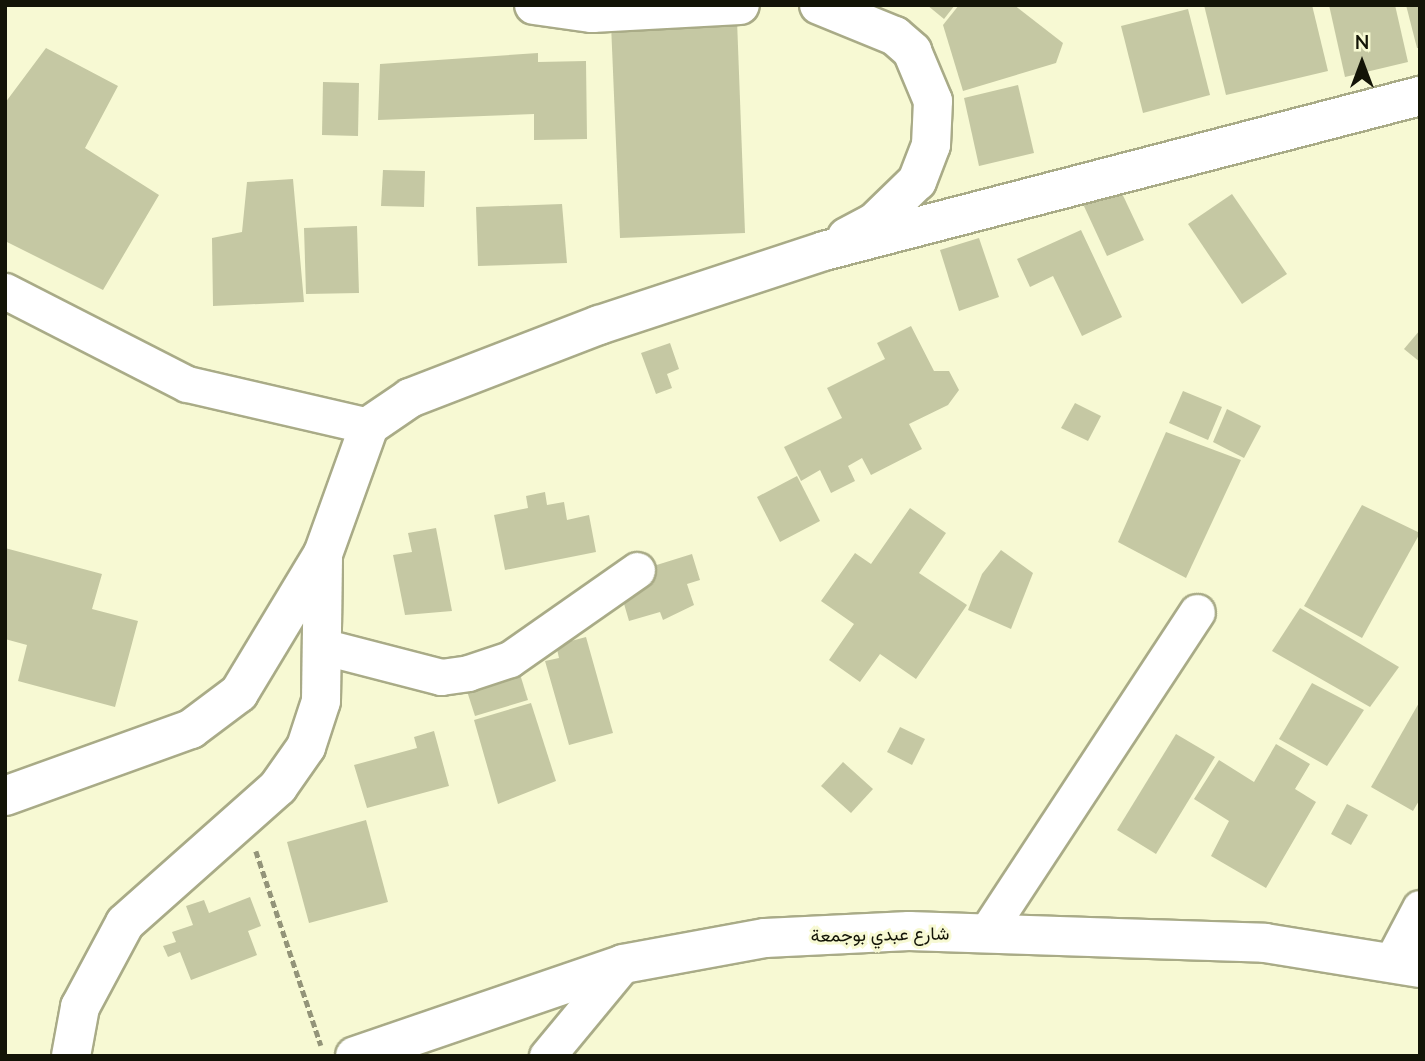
<!DOCTYPE html>
<html>
<head>
<meta charset="utf-8">
<style>
  body { margin:0 }
  #map { position:relative; width:1425px; height:1061px; overflow:hidden; background:#f7f9d3; font-family:Lato,Vazirmatn,sans-serif }
  div>[style] { position:absolute }
  .building>* { inset:0; background:#c5c8a3 }
  .path>* { height:4.5px; margin-top:-2.25px; transform-origin:0; background:repeating-linear-gradient(90deg,#939479 0 7px,transparent 0 10.5px) }
  .roads { filter:drop-shadow(2px 0 #a9ab87) drop-shadow(-2px 0 #a9ab87) drop-shadow(0 2px #a9ab87) drop-shadow(0 -2px #a9ab87) }
  .minor>* { height:35px; margin:-17.5px; padding:0 17.5px; transform-origin:17.5px; border-radius:17.5px; background:#fff }
  .secondary>* { height:38px; margin:-19px; padding:0 19px; transform-origin:19px; border-radius:19px; background:#fff }
  span { translate:-50% -50%; white-space:nowrap; text-align:center; line-height:1.15; -webkit-text-stroke:6px #f7f9d3; paint-order:stroke }
  .street-label { font-size:18px; color:#131407 }
  .frame { position:absolute; inset:0; border:7px solid #131407; pointer-events:none }
  .north { position:absolute; left:1327px; top:28px; width:70px; height:70px; -webkit-text-stroke:5px #f7f9d3; paint-order:stroke; rotate:0deg; font-size:19px; font-weight:700; line-height:28px; text-align:center; color:#131407 }
  .north::after { content:''; display:block; margin:auto; width:24px; height:32px; background:#131407; clip-path:polygon(50% 0,100% 100%,50% 72%,0 100%) }
</style>
</head>
<body>
<div id="map">
  <div class="building">
    <div style="clip-path:polygon(927px 5px,955px 5px,944px 19px)"></div>
    <div style="clip-path:polygon(959px 5px,1014px 5px,1063px 43px,1056px 63px,963px 91px,943px 25px)"></div>
    <div style="clip-path:polygon(1204px 5px,1312px 5px,1328px 71px,1226px 95px)"></div>
    <div style="clip-path:polygon(1329px 5px,1395px 5px,1408px 62px,1345px 77px)"></div>
    <div style="clip-path:polygon(1406px 5px,1420px 5px,1420px 48px,1417px 48px)"></div>
    <div style="clip-path:polygon(1188px 9px,1210px 95px,1143px 113px,1121px 26px)"></div>
    <div style="clip-path:polygon(737px 20px,745px 233px,620px 238px,611px 24px)"></div>
    <div style="clip-path:polygon(46px 48px,118px 86px,85px 148px,159px 195px,103px 290px,5px 241px,5px 103px)"></div>
    <div style="clip-path:polygon(538px 53px,538px 62px,586px 61px,587px 139px,534px 140px,534px 114px,378px 120px,380px 64px)"></div>
    <div style="clip-path:polygon(323px 82px,359px 83px,358px 136px,322px 135px)"></div>
    <div style="clip-path:polygon(1018px 85px,1034px 153px,979px 166px,964px 98px)"></div>
    <div style="clip-path:polygon(383px 170px,425px 171px,424px 207px,381px 206px)"></div>
    <div style="clip-path:polygon(293px 179px,304px 302px,213px 306px,212px 238px,242px 232px,247px 182px)"></div>
    <div style="clip-path:polygon(1119px 187px,1144px 240px,1107px 256px,1083px 204px)"></div>
    <div style="clip-path:polygon(1232px 194px,1287px 274px,1242px 304px,1188px 224px)"></div>
    <div style="clip-path:polygon(562px 204px,567px 263px,478px 266px,476px 207px)"></div>
    <div style="clip-path:polygon(357px 226px,359px 293px,306px 294px,304px 228px)"></div>
    <div style="clip-path:polygon(1081px 230px,1122px 317px,1082px 336px,1053px 276px,1030px 287px,1017px 259px)"></div>
    <div style="clip-path:polygon(979px 238px,999px 297px,959px 311px,940px 250px)"></div>
    <div style="clip-path:polygon(911px 326px,934px 371px,949px 371px,959px 390px,948px 405px,909px 424px,922px 449px,871px 475px,862px 458px,848px 466px,855px 481px,831px 493px,820px 470px,801px 481px,784px 447px,842px 418px,827px 388px,885px 359px,877px 343px)"></div>
    <div style="clip-path:polygon(1420px 330px,1420px 362px,1404px 349px)"></div>
    <div style="clip-path:polygon(670px 343px,679px 369px,667px 374px,672px 388px,656px 394px,641px 353px)"></div>
    <div style="clip-path:polygon(1183px 391px,1222px 407px,1208px 440px,1169px 423px)"></div>
    <div style="clip-path:polygon(1075px 403px,1101px 416px,1088px 441px,1061px 428px)"></div>
    <div style="clip-path:polygon(1227px 409px,1261px 426px,1244px 458px,1213px 442px)"></div>
    <div style="clip-path:polygon(1166px 432px,1241px 460px,1186px 578px,1118px 542px)"></div>
    <div style="clip-path:polygon(797px 476px,820px 521px,780px 542px,757px 497px)"></div>
    <div style="clip-path:polygon(545px 492px,547px 505px,564px 502px,567px 520px,589px 515px,596px 552px,505px 570px,494px 515px,528px 508px,526px 496px)"></div>
    <div style="clip-path:polygon(1362px 505px,1420px 533px,1362px 638px,1304px 606px)"></div>
    <div style="clip-path:polygon(910px 508px,946px 533px,919px 573px,967px 605px,916px 679px,880px 654px,860px 682px,829px 660px,854px 624px,821px 601px,855px 553px,871px 564px)"></div>
    <div style="clip-path:polygon(436px 528px,452px 611px,405px 615px,393px 555px,412px 552px,408px 533px)"></div>
    <div style="clip-path:polygon(5px 548px,102px 574px,92px 609px,138px 621px,115px 707px,18px 681px,27px 645px,5px 639px)"></div>
    <div style="clip-path:polygon(1001px 550px,1033px 573px,1011px 629px,968px 610px,982px 574px)"></div>
    <div style="clip-path:polygon(692px 554px,700px 580px,687px 584px,694px 605px,663px 620px,660px 612px,629px 621px,620px 590px,651px 581px,647px 568px)"></div>
    <div style="clip-path:polygon(1300px 608px,1399px 667px,1370px 707px,1272px 651px)"></div>
    <div style="clip-path:polygon(586px 637px,613px 733px,569px 745px,545px 661px,559px 658px,556px 645px)"></div>
    <div style="clip-path:polygon(519px 671px,528px 700px,475px 716px,466px 688px)"></div>
    <div style="clip-path:polygon(1312px 683px,1364px 710px,1327px 766px,1279px 739px)"></div>
    <div style="clip-path:polygon(1420px 701px,1420px 799px,1413px 811px,1371px 787px)"></div>
    <div style="clip-path:polygon(531px 703px,556px 781px,498px 804px,474px 720px)"></div>
    <div style="clip-path:polygon(900px 727px,925px 739px,912px 765px,887px 752px)"></div>
    <div style="clip-path:polygon(434px 731px,449px 786px,367px 808px,354px 765px,417px 748px,414px 737px)"></div>
    <div style="clip-path:polygon(1176px 734px,1215px 757px,1156px 854px,1117px 830px)"></div>
    <div style="clip-path:polygon(1276px 744px,1310px 764px,1295px 789px,1316px 802px,1266px 888px,1211px 856px,1229px 821px,1194px 799px,1219px 760px,1254px 782px)"></div>
    <div style="clip-path:polygon(843px 762px,873px 789px,851px 813px,821px 786px)"></div>
    <div style="clip-path:polygon(1347px 804px,1368px 815px,1351px 845px,1331px 834px)"></div>
    <div style="clip-path:polygon(366px 820px,388px 902px,309px 923px,287px 842px)"></div>
    <div style="clip-path:polygon(250px 897px,261px 926px,248px 931px,257px 955px,191px 980px,180px 952px,168px 957px,163px 946px,176px 942px,172px 932px,193px 925px,186px 906px,204px 900px,209px 913px)"></div>
  </div>
  <div class="path">
    <div style="left:256px;top:851px;width:205px;rotate:71.5deg"></div>
  </div>
  <div class="roads">
    <div class="minor">
      <div style="left:5px;top:291px;width:204px;rotate:27.1deg"></div>
      <div style="left:187px;top:384px;width:187px;rotate:13deg"></div>
      <div style="left:325px;top:647px;width:120px;rotate:14.5deg"></div>
      <div style="left:441px;top:677px;width:27px;rotate:-8deg"></div>
      <div style="left:468px;top:673px;width:44px;rotate:-18.4deg"></div>
      <div style="left:510px;top:659px;width:155px;rotate:-35deg"></div>
      <div style="left:986px;top:933px;width:384px;rotate:-56.7deg"></div>
      <div style="left:1392px;top:961px;width:60px;rotate:-62.2deg"></div>
      <div style="left:547px;top:1056px;width:119px;rotate:-50.4deg"></div>
    </div>
    <div class="secondary">
      <div style="left:534px;top:5px;width:59px;rotate:7.9deg"></div>
      <div style="left:592px;top:13px;width:148px;rotate:-3.1deg"></div>
      <div style="left:819px;top:5px;width:82px;rotate:22.2deg"></div>
      <div style="left:895px;top:36px;width:23px;rotate:41deg"></div>
      <div style="left:912px;top:51px;width:54px;rotate:67.2deg"></div>
      <div style="left:933px;top:101px;width:44px;rotate:92.6deg"></div>
      <div style="left:931px;top:145px;width:39px;rotate:111deg"></div>
      <div style="left:917px;top:181px;width:59px;rotate:135.7deg"></div>
      <div style="left:875px;top:222px;width:32px;rotate:152deg"></div>
      <div style="left:5px;top:796px;width:198px;rotate:-19.8deg"></div>
      <div style="left:191px;top:729px;width:60px;rotate:-36.9deg"></div>
      <div style="left:239px;top:693px;width:162px;rotate:-58.9deg"></div>
      <div style="left:323px;top:554px;width:136px;rotate:-70.2deg"></div>
      <div style="left:369px;top:426px;width:50px;rotate:-34.3deg"></div>
      <div style="left:410px;top:398px;width:203px;rotate:-21.1deg"></div>
      <div style="left:599px;top:325px;width:237px;rotate:-18.2deg"></div>
      <div style="left:824px;top:251px;width:616px;rotate:-14.58deg"></div>
      <div style="left:71px;top:1056px;width:50px;rotate:-79.6deg"></div>
      <div style="left:80px;top:1007px;width:95px;rotate:-61.8deg"></div>
      <div style="left:125px;top:923px;width:205px;rotate:-41.6deg"></div>
      <div style="left:278px;top:787px;width:49px;rotate:-55deg"></div>
      <div style="left:306px;top:747px;width:48px;rotate:-71.9deg"></div>
      <div style="left:321px;top:701px;width:147px;rotate:-89.2deg"></div>
      <div style="left:355px;top:1056px;width:283px;rotate:-18.9deg"></div>
      <div style="left:623px;top:964px;width:144px;rotate:-10.4deg"></div>
      <div style="left:765px;top:938px;width:144px;rotate:-2.8deg"></div>
      <div style="left:909px;top:931px;width:356px;rotate:1.9deg"></div>
      <div style="left:1265px;top:943px;width:157px;rotate:9.2deg"></div>
    </div>
  </div>
  <div class="street-label">
    <span style="left:880px;top:934px;rotate:-1deg">شارع عبدي بوجمعة</span>
  </div>
  <div class="frame"></div>
  <div class="north">N</div>
</div>
</body>
</html>
